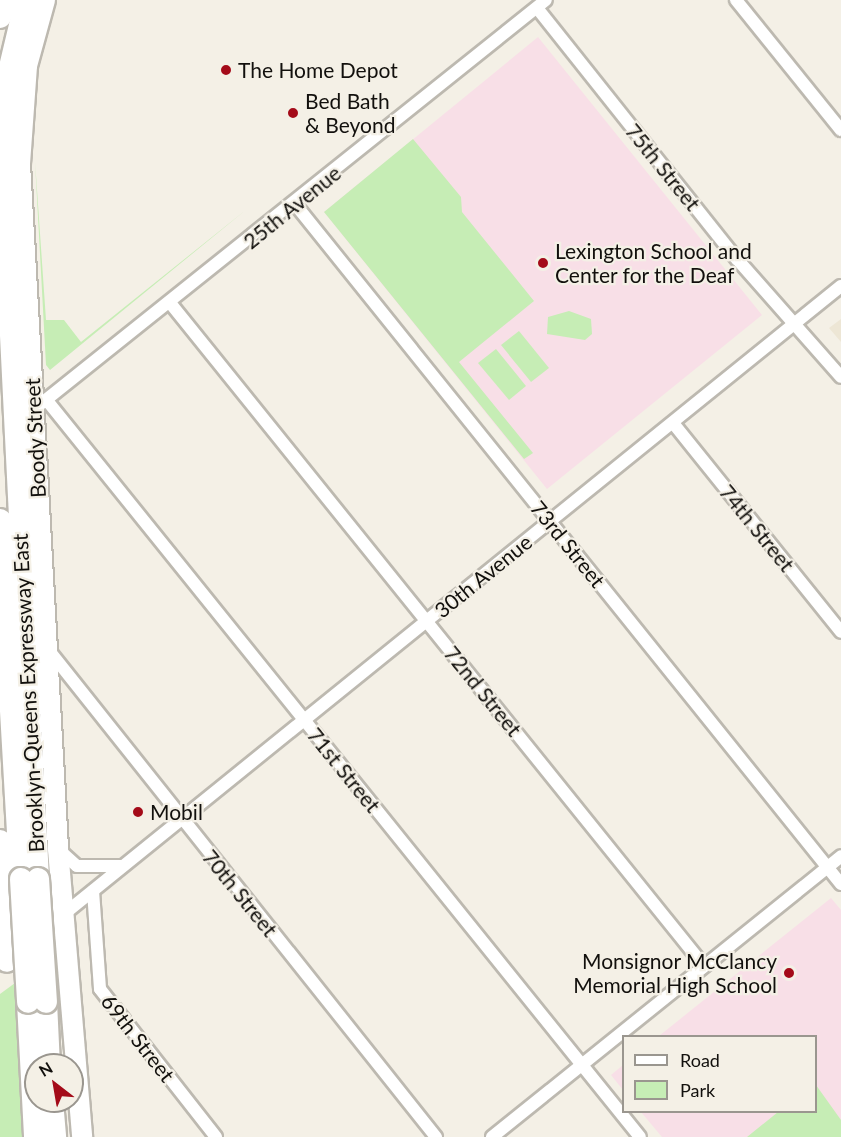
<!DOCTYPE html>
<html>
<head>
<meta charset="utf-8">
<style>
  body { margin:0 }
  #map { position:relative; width:841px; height:1137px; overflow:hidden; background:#f4f0e6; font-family:Lato,sans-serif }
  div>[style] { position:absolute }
  .built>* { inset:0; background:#ede6d5 }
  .education>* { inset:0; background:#f8dfe7 }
  .green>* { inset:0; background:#c6edb5 }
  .roads { filter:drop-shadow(2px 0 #bdb9b0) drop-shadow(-2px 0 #bdb9b0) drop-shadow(0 2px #bdb9b0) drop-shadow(0 -2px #bdb9b0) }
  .street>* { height:12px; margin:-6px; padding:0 6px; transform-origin:6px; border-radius:6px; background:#fff }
  .primary>* { height:20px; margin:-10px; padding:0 10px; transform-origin:10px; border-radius:10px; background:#fff }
  .highway>* { height:22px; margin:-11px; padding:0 11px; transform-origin:11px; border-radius:11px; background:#fff }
  .bridges { filter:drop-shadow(2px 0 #bdb9b0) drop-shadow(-2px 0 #bdb9b0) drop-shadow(0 2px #bdb9b0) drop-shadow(0 -2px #bdb9b0) }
  .highway-bridge>* { height:22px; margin:-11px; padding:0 11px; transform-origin:11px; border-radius:11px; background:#fff }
  .dots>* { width:16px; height:16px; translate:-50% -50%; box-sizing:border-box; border:3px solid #f4f0e6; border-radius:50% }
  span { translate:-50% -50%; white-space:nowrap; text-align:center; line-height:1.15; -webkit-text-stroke:4.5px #f4f0e6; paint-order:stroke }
  .poi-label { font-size:21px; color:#12100d }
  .left { translate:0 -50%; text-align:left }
  .right { translate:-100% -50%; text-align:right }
  .street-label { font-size:21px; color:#12100d }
  .legend { position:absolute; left:622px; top:1035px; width:195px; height:78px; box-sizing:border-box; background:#f4f0e6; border:2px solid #9a968f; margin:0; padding:8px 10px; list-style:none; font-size:18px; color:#12100d }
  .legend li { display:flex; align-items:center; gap:12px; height:30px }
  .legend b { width:30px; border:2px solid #9a968f }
  .north { position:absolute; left:24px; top:1053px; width:60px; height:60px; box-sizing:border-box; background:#f4f0e6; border:2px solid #9a968f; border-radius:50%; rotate:329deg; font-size:16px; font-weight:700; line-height:24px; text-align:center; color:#12100d }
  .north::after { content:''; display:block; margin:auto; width:21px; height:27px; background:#a40b19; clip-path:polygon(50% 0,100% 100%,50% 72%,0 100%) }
</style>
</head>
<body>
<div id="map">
  <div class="built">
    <div style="clip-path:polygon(841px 319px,841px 342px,829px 328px)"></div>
  </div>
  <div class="education">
    <div style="clip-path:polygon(538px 37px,762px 315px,547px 489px,324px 212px)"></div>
    <div style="clip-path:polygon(831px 898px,841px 910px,841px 1137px,662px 1137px,641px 1112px,816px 1112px,816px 1036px,659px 1036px)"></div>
    <div style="clip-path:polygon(623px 1065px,623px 1090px,611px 1075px)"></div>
  </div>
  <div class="green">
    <div style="clip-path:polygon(413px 139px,461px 197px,462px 212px,534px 301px,459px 362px,533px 453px,524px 459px,324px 212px)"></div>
    <div style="clip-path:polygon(35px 161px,46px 320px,64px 320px,81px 342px,247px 209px,50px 370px,46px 365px)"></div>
    <div style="clip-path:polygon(569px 311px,591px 319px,592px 334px,585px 340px,547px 334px,548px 317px)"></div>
    <div style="clip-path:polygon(519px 331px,549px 368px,531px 382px,501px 345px)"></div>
    <div style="clip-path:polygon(496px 349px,526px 386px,509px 400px,478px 363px)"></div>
    <div style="clip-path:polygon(15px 983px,24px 1137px,0 1137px,0 994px)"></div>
    <div style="clip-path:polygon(816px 1085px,841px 1120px,841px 1137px,747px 1137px,778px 1112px,816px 1112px)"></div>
  </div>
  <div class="roads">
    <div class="street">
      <div style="left:736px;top:0;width:167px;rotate:51.1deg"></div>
      <div style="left:537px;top:8px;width:321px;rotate:51.5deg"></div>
      <div style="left:737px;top:259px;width:157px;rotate:48.6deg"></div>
      <div style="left:295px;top:204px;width:872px;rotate:51.24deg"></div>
      <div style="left:171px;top:304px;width:850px;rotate:51.16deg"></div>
      <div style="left:42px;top:403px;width:645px;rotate:-38.65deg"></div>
      <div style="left:49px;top:403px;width:942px;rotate:51.16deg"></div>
      <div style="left:673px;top:423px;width:268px;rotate:51.2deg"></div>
      <div style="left:47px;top:648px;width:625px;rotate:51.5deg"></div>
      <div style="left:58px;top:849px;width:25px;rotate:42deg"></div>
      <div style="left:77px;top:866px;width:44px"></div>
      <div style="left:93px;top:891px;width:98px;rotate:85.9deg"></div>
      <div style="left:100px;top:989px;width:188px;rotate:51.9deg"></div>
      <div style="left:64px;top:914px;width:999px;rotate:-38.95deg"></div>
      <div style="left:492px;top:1137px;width:448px;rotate:-38.8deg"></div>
    </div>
    <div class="primary">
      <div style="left:45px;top:0;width:68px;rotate:105.3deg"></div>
      <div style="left:27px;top:66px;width:98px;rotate:94.1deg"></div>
      <div style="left:20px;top:164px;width:686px;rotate:86.82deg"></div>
      <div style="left:58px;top:849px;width:289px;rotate:85.2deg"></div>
    </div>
    <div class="highway">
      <div style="left:26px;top:0;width:82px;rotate:103.4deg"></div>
      <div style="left:7px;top:80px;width:74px;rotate:93.9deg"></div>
      <div style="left:2px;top:154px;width:726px;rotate:87.16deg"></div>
      <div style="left:0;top:17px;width:18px;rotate:-74deg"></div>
      <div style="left:0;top:520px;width:360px;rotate:86.7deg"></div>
      <div style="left:0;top:841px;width:120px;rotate:86.7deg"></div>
      <div style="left:28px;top:1002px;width:135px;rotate:87deg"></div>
      <div style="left:46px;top:1002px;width:63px;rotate:87.3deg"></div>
      <div style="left:52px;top:1101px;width:36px;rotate:85deg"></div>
    </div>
  </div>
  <div class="bridges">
    <div class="highway-bridge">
      <div style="left:21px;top:879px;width:123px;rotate:86.7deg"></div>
      <div style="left:38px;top:879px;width:123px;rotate:86.3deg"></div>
    </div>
  </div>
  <div class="dots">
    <div style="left:226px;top:70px;background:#a40b19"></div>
    <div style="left:293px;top:113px;background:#a40b19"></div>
    <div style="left:543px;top:263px;background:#a40b19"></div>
    <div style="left:138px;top:812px;background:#a40b19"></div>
    <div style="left:789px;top:973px;background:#a40b19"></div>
  </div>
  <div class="poi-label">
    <span class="left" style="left:238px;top:70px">The Home Depot</span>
    <span class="left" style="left:305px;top:113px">Bed Bath<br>&amp; Beyond</span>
    <span class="left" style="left:555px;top:263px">Lexington School and<br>Center for the Deaf</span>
    <span class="left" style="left:150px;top:812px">Mobil</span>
    <span class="right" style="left:777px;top:973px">Monsignor McClancy<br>Memorial High School</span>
  </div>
  <div class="street-label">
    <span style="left:663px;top:167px;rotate:51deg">75th Street</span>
    <span style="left:292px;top:207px;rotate:-39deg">25th Avenue</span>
    <span style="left:35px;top:438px;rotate:-93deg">Boody Street</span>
    <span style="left:757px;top:528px;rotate:51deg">74th Street</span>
    <span style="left:568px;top:544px;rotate:51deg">73rd Street</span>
    <span style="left:483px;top:576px;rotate:-39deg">30th Avenue</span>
    <span style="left:483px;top:691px;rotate:51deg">72nd Street</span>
    <span style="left:28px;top:693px;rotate:-93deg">Brooklyn-Queens Expressway East</span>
    <span style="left:344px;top:770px;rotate:51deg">71st Street</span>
    <span style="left:240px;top:893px;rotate:51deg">70th Street</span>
    <span style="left:138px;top:1038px;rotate:52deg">69th Street</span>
  </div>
  <ul class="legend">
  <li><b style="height:8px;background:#fff"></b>Road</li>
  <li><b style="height:16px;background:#c6edb5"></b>Park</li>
  </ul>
  <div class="north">N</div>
</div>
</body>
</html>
